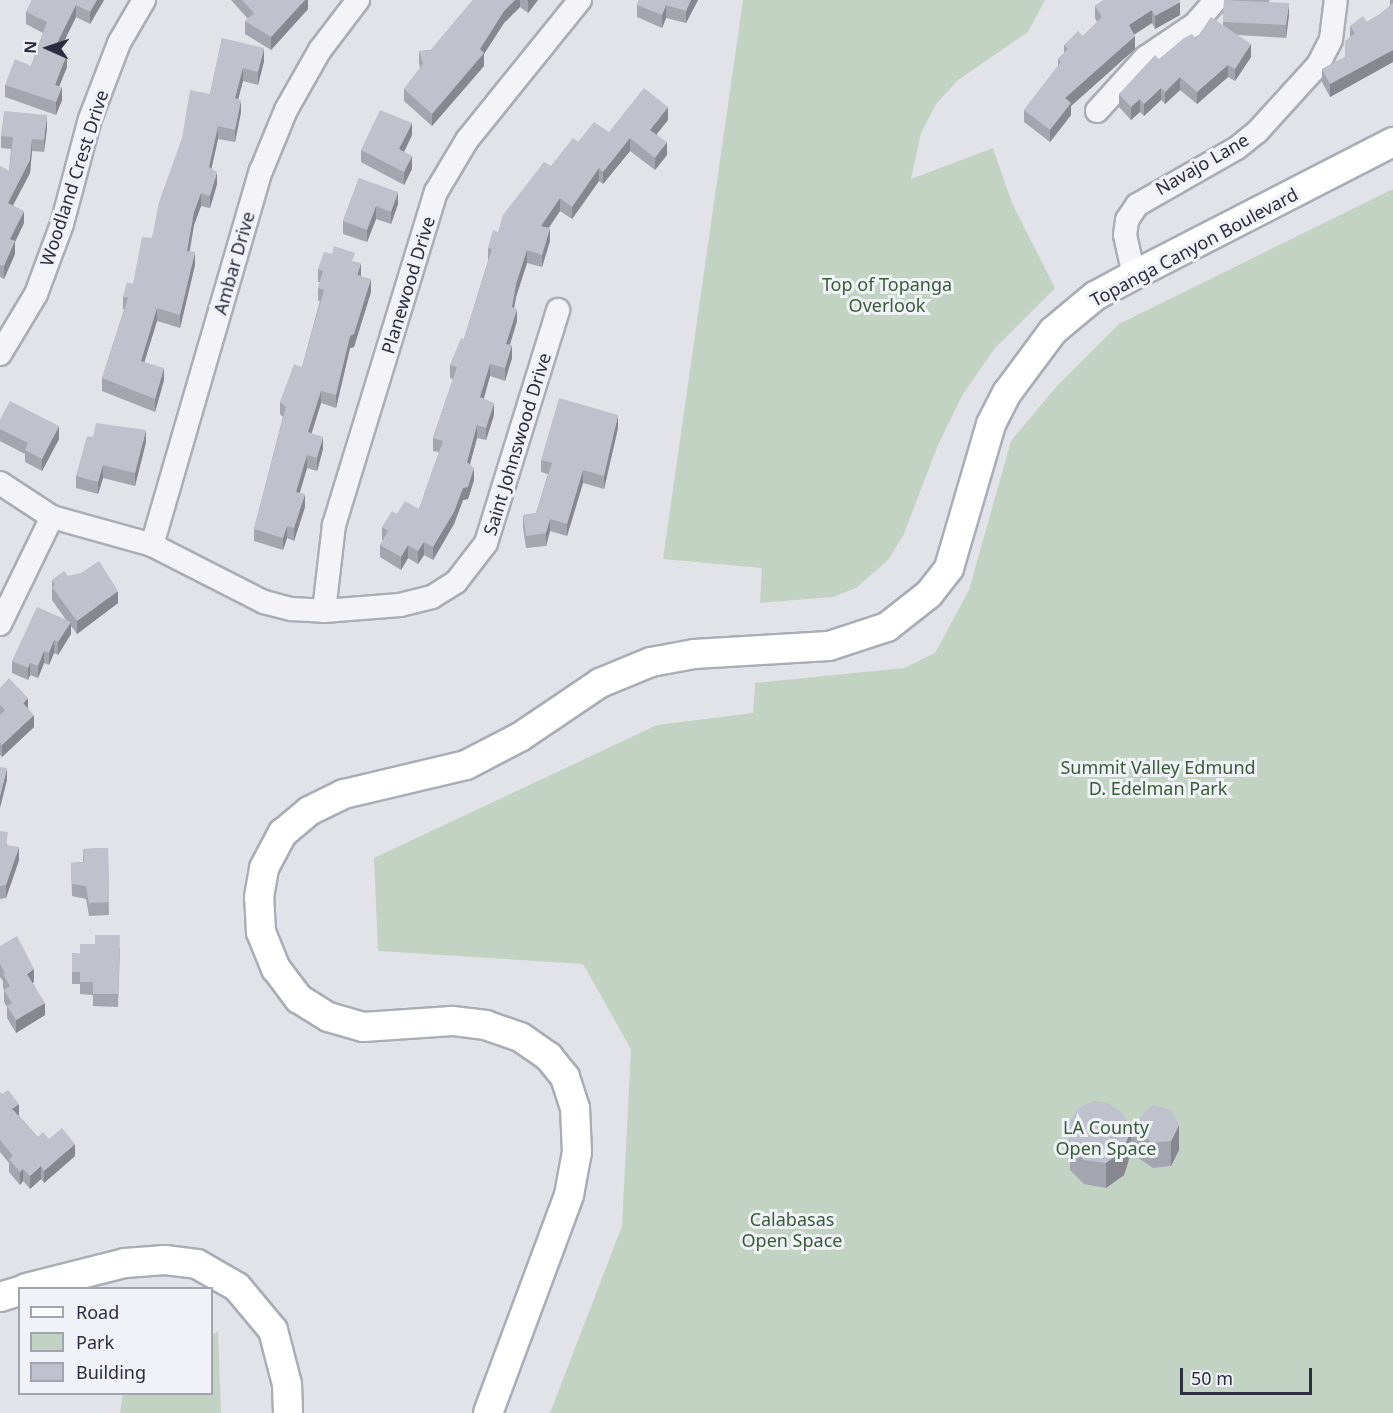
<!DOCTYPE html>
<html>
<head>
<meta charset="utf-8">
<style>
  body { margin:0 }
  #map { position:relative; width:1393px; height:1413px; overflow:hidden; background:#e1e3e9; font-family:"Noto Sans",sans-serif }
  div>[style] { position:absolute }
  .green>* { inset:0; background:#c3d3c3 }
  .roads { filter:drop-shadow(2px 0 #aaadb6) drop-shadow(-2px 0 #aaadb6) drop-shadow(0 2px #aaadb6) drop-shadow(0 -2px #aaadb6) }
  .minor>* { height:22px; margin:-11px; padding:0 11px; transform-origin:11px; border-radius:11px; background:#f4f4f8 }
  .major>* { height:28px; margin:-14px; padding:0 14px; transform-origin:14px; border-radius:14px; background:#fff }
  .wall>* { inset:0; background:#a4a6af }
  .shaded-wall>* { inset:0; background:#86878f }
  .building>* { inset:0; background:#bfc1cc }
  span { translate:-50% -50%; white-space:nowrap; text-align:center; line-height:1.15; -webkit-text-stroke:6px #f1f2f7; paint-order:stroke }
  .street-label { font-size:18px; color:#2a2e40 }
  .park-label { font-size:18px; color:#385c38 }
  .legend { position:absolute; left:18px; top:1287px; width:195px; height:108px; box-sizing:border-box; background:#f1f2f7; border:2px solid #a1a4ae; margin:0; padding:8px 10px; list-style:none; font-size:18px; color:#2a2e40 }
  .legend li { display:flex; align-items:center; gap:12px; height:30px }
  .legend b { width:30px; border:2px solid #a1a4ae }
  .north { position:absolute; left:18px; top:18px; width:60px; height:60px; -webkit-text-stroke:4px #f1f2f7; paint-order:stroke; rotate:273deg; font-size:16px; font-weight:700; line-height:24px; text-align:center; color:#2a2e40 }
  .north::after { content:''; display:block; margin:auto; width:21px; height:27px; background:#2a2e40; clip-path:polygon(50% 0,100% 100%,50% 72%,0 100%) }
  .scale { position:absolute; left:1180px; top:1368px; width:132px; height:27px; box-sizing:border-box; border:3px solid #2a2e40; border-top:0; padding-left:8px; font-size:18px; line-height:21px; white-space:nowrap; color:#2a2e40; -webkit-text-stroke:4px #f1f2f7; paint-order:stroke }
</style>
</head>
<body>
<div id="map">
  <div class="green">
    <div style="clip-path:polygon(743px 0,1045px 0,1028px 32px,958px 80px,936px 104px,921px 133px,911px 179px,993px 148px,1012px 203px,1055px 288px,995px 348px,963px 394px,938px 445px,903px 536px,888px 560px,856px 588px,833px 597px,760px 603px,762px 568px,663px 559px)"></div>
    <div style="clip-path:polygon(1393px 189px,1393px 1413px,550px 1413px,622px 1226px,631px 1049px,583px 964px,378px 951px,374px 858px,657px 725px,753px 713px,755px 683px,904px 668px,935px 653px,969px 590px,1011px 441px,1056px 387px,1119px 324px)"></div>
    <div style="clip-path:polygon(218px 1331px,221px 1413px,120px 1413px,123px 1394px,212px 1394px,212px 1335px)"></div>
  </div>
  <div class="roads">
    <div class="minor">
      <div style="left:1097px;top:111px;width:73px;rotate:-47.8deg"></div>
      <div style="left:1146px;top:57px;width:59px;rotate:-34deg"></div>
      <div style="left:1195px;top:24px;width:32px;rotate:-49deg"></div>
      <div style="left:1134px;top:275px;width:41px;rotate:-102.7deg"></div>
      <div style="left:1125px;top:235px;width:15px;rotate:-82deg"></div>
      <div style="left:1127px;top:220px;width:18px;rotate:-56deg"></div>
      <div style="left:1137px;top:205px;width:115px;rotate:-29.7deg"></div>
      <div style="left:1237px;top:148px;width:26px;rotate:-39deg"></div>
      <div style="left:1257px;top:132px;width:91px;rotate:-47.7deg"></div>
      <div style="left:1318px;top:65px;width:29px;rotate:-63deg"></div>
      <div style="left:1331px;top:39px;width:39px;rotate:-83deg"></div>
      <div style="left:0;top:354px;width:70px;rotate:-59deg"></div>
      <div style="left:36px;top:294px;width:75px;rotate:-69.6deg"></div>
      <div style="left:62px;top:224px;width:109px;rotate:-75.1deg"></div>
      <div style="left:90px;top:119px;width:81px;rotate:-69.1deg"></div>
      <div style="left:119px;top:43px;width:50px;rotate:-59.8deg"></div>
      <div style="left:0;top:483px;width:62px;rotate:33.2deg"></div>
      <div style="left:52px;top:517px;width:104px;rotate:15.6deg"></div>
      <div style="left:152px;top:545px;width:126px;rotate:27deg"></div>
      <div style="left:264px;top:602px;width:28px;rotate:15deg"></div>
      <div style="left:291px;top:609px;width:33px;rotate:3deg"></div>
      <div style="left:324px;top:611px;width:76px;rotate:-4.5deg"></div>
      <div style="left:400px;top:605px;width:33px;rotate:-14deg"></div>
      <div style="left:432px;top:597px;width:28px;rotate:-32deg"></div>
      <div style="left:456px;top:582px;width:49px;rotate:-52.4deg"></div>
      <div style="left:486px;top:543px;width:244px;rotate:-72.8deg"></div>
      <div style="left:152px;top:545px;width:390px;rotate:-73.8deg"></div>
      <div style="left:261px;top:171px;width:66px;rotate:-67.7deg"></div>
      <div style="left:286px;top:110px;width:69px;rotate:-60.5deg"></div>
      <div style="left:320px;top:50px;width:63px;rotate:-52.8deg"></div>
      <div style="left:324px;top:611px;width:87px;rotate:-83.4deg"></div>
      <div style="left:334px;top:525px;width:348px;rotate:-73deg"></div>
      <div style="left:436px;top:192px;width:61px;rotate:-59.2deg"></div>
      <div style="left:467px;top:140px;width:180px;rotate:-51.1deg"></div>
      <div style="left:0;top:624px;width:119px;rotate:-64.1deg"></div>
    </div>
    <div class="major">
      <div style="left:26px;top:1288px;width:102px;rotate:-14.2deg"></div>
      <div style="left:125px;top:1263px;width:40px;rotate:-4.3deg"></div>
      <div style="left:165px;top:1260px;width:32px;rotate:7deg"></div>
      <div style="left:197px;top:1264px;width:46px;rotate:29.9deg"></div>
      <div style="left:237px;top:1287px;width:56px;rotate:50.1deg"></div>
      <div style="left:273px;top:1330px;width:56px;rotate:75.5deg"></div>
      <div style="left:287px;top:1384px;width:29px;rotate:88deg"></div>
      <div style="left:0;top:1297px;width:21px;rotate:-17deg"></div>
      <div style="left:488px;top:1413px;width:233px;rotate:-69.6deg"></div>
      <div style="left:569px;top:1195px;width:44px;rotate:-79.5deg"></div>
      <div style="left:577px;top:1152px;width:44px;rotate:-92.6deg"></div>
      <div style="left:575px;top:1108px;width:33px;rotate:-108deg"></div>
      <div style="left:565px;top:1077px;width:26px;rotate:-129deg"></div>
      <div style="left:549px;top:1057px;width:35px;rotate:-145deg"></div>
      <div style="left:520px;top:1037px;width:36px;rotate:-161deg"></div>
      <div style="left:486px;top:1025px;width:34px;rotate:-173deg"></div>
      <div style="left:452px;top:1021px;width:89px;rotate:176.1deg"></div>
      <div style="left:363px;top:1027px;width:36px;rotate:-164deg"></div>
      <div style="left:328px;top:1017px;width:34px;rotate:-148deg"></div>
      <div style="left:299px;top:999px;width:38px;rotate:-127deg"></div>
      <div style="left:276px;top:969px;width:40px;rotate:-112deg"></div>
      <div style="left:261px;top:932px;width:35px;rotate:-93deg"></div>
      <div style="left:259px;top:897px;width:29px;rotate:-80deg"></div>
      <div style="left:264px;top:868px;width:40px;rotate:-62deg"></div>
      <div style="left:283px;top:833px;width:34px;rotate:-40deg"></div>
      <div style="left:309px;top:811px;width:39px;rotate:-26deg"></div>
      <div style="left:344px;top:794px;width:125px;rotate:-13.4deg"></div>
      <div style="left:466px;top:765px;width:61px;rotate:-27.4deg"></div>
      <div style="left:520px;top:737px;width:97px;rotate:-34deg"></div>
      <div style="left:600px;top:683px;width:55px;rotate:-22.4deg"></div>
      <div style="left:651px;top:662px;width:44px;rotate:-10.5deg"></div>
      <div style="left:694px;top:654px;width:135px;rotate:-3.4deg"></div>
      <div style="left:829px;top:646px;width:61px;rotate:-18.1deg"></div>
      <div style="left:887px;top:627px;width:53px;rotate:-38.2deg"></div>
      <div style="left:929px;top:594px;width:33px;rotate:-52deg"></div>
      <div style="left:949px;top:568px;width:150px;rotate:-73.7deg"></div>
      <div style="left:991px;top:424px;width:35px;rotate:-63deg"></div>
      <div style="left:1007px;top:393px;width:77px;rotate:-53.4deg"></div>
      <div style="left:1053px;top:331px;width:55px;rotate:-39.8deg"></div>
      <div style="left:1095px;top:296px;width:44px;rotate:-28.3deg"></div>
      <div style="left:1134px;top:275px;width:291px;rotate:-27.2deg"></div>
    </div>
  </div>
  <div class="wall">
    <div style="clip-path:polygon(32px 0,104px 0,90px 24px,76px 17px,59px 51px,67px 67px,59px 86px,62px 100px,56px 115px,5px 97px,5px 85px,31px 66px,43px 33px,26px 24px,26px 12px)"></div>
    <div style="clip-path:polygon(231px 0,308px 0,308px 9px,271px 50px,245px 34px,245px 21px,248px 19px)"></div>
    <div style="clip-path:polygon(473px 0,538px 0,528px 13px,520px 7px,504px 23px,484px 54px,484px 66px,432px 126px,404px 101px,404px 89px,420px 68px,419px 63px,419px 51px,431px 50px)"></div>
    <div style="clip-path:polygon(639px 0,698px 0,686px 23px,666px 18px,662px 28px,637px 17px,637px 5px)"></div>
    <div style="clip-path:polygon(1104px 0,1180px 15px,1155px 29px,1152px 23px,1134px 34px,1135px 49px,1071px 106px,1071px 115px,1050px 142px,1024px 122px,1024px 110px,1058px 66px,1058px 59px,1064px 53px,1064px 45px,1083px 36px,1097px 22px,1095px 18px,1095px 6px)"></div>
    <div style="clip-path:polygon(1224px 0,1271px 0,1268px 1px,1289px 15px,1286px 38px,1238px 35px,1251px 57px,1235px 81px,1228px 77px,1197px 104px,1180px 90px,1165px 104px,1161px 100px,1144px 116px,1140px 112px,1131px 120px,1119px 107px,1119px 94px,1159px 59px,1223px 25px)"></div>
    <div style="clip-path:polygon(1390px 0,1393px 0,1393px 62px,1330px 97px,1322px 82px,1322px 69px,1345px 57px,1350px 37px,1350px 26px,1367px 22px,1380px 14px,1390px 6px)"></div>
    <div style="clip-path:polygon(222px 38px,264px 61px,258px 85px,243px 81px,238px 99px,241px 112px,235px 142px,218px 139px,211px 169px,217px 184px,210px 208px,201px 206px,194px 225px,190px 251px,195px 265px,180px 328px,157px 321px,144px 362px,164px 380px,155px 412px,102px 391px,102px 378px,124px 310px,123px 309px,123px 297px,133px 284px,210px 94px)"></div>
    <div style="clip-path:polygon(668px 120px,657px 134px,667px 155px,655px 170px,630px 151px,603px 184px,599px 181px,572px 219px,560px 211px,549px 228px,550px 241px,542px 267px,527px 263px,516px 297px,514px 308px,517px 321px,510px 345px,512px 358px,505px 381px,490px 376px,484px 399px,494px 415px,486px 440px,477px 438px,470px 464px,474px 480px,468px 499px,463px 500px,454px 524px,433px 560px,424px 555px,418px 564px,408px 558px,401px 570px,380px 557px,380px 545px,383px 540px,382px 540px,382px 527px,397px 514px,419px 509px,439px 452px,433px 451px,433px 438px,453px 379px,450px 378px,450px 365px,464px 339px,488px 261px,488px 248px,498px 232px,551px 166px,578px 142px,609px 132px)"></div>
    <div style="clip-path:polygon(47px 128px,44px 152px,32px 151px,30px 173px,13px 205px,24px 223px,15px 242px,15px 254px,4px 279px,0 277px,0 166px,9px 171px,11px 149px,1px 148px,1px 136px)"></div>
    <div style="clip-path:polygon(412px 135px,404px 152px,412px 169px,404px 185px,361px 162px,361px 150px)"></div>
    <div style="clip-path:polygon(359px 178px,398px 204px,391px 224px,376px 219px,367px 242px,343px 234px,343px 221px)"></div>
    <div style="clip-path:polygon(318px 269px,361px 276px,371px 292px,354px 347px,350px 348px,336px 408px,321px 403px,311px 433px,323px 449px,317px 471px,307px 468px,300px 493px,305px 507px,294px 541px,287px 538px,283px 550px,254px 541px,254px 529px,283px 417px,280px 414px,280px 402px,302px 367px,320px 301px,318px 301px,318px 288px,320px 282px,318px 282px)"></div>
    <div style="clip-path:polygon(0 420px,59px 439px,42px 471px,25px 462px,25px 454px,0 441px)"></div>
    <div style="clip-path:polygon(618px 428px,604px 489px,583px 483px,567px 536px,550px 531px,546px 546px,526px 548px,523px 527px,523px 515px,536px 513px,548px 474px,541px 472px,541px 460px)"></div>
    <div style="clip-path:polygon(93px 437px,146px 442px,135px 486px,103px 478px,98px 494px,76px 488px,76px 476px)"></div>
    <div style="clip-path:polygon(68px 576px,118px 603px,77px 634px,71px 626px,71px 634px,58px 655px,54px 653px,49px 665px,44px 663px,38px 678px,30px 675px,28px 680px,12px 673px,12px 661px,66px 620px,52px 600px,52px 580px)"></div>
    <div style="clip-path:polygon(0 688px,28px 708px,34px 727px,2px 757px,0 755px)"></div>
    <div style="clip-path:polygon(0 831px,8px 846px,19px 860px,6px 898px,0 899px)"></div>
    <div style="clip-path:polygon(108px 848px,109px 915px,89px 916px,86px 899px,72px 896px,71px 863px,83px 862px,83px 849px)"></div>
    <div style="clip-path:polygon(0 946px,34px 982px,33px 983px,45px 1015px,16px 1033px,7px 1018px,7px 1007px,4px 1002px,4px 990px,3px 987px,3px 981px,0 977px)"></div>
    <div style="clip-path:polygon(120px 948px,118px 1007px,93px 1006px,93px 995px,80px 994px,80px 984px,72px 984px,72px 953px,80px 954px)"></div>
    <div style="clip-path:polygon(0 1092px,19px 1116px,38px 1137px,49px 1139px,75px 1156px,44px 1183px,41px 1179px,30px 1189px,23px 1181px,20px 1185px,9px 1172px,9px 1163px,0 1152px)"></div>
    <div style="clip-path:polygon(1154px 1105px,1179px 1150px,1171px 1166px,1153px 1168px,1131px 1153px,1124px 1175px,1106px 1188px,1084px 1184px,1070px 1170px,1069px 1123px,1131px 1126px)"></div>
  </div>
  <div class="shaded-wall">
    <div style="clip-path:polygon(97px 0,104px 0,90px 24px,90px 12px)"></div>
    <div style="clip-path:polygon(305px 0,308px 0,308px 9px,271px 50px,271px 37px)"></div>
    <div style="clip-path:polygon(515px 0,520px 0,520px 7px,504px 23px,484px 54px,484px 66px,432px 126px,432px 114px,480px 49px,504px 11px)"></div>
    <div style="clip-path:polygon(528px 0,538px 0,528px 13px)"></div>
    <div style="clip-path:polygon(691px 0,698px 0,686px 23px,686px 11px)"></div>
    <div style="clip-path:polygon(1180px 2px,1180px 15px,1155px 29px,1155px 16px)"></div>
    <div style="clip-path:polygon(1289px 3px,1289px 15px,1286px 38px,1286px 25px)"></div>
    <div style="clip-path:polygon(76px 5px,76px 17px,54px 62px,54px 49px)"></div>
    <div style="clip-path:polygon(666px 5px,666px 18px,662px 28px,662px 15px)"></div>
    <div style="clip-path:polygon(1152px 10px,1152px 23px,1129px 38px,1129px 25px)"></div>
    <div style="clip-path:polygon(1135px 36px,1135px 49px,1071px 106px,1071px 115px,1050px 142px,1050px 130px,1065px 98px)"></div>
    <div style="clip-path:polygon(1251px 44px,1251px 57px,1235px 81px,1235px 69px)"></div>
    <div style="clip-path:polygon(264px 48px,264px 61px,258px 85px,258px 72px)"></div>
    <div style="clip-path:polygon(1393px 50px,1393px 62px,1330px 97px,1330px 84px)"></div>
    <div style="clip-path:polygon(67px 54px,67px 67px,55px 97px,55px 85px)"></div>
    <div style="clip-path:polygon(1228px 65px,1228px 77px,1197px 104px,1197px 92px)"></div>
    <div style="clip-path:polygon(243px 68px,243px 81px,235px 111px,235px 98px)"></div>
    <div style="clip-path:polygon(1180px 77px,1180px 90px,1165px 104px,1165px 92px)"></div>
    <div style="clip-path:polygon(62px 87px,62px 100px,56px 115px,56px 102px)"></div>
    <div style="clip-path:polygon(1161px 88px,1161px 100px,1144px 116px,1144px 104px)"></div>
    <div style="clip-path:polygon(1140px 99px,1140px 112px,1131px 120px,1131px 107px)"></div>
    <div style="clip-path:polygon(241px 100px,241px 112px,235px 142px,235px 130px)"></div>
    <div style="clip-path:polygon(668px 107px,668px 120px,650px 142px,650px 130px)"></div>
    <div style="clip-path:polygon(47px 115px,47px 128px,44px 152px,44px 140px)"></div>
    <div style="clip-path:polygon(412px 123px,412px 135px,399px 162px,399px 149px)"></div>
    <div style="clip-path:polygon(218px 126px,218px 139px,209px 180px,209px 167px)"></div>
    <div style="clip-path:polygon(630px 138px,630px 151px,603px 184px,603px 172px)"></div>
    <div style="clip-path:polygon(32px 139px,32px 151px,30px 173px,8px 215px,8px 203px)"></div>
    <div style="clip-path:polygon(667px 142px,667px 155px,655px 170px,655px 158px)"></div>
    <div style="clip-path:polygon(412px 156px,412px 169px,404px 185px,404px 172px)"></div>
    <div style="clip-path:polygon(599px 168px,599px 181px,572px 219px,572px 207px)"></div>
    <div style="clip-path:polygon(217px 172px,217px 184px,210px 208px,210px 196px)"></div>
    <div style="clip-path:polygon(398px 192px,398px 204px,391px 224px,391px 212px)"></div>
    <div style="clip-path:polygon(201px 193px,201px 206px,194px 225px,187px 263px,187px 251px,194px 212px)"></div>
    <div style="clip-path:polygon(560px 198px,560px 211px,541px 238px,541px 226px)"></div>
    <div style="clip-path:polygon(376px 206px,376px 219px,367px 242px,367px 230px)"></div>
    <div style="clip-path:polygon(24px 211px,24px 223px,15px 242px,15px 254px,4px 279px,4px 266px,10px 239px)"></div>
    <div style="clip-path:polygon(550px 228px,550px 241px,542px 267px,542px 255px)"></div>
    <div style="clip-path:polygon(527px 250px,527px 263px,516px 297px,512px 320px,512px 307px,516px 284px)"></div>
    <div style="clip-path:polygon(195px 252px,195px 265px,180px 328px,180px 315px)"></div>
    <div style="clip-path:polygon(361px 263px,361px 276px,357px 275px)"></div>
    <div style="clip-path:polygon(371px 279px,371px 292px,354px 347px,350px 348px,336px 408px,336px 395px,350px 336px)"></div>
    <div style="clip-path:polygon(157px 308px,157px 321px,141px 373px,141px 361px)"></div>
    <div style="clip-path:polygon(517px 309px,517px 321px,506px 356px,506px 344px)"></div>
    <div style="clip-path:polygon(512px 345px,512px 358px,505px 381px,505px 368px)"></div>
    <div style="clip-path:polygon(490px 364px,490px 376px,480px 410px,480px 397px)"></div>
    <div style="clip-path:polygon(164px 368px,164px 380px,155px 412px,155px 399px)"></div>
    <div style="clip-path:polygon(321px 391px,321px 403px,308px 445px,308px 432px)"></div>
    <div style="clip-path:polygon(494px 403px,494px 415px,486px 440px,486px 428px)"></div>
    <div style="clip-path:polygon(618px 415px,618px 428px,604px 489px,604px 476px)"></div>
    <div style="clip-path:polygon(477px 425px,477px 438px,467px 475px,467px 462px)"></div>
    <div style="clip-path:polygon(59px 426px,59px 439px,42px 471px,42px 459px)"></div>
    <div style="clip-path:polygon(146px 430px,146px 442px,135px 486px,135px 473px)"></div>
    <div style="clip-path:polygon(323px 437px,323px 449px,317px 471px,317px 458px)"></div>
    <div style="clip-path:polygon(307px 455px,307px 468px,296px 504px,296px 492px)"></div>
    <div style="clip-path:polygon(103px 465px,103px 478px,98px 494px,98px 482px)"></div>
    <div style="clip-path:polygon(474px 468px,474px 480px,468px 499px,463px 500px,454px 524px,433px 560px,433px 547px)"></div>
    <div style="clip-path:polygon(583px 470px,583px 483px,567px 536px,567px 524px)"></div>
    <div style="clip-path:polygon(305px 494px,305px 507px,294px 541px,294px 528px)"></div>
    <div style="clip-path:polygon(550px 519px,550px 531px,546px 546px,546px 533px)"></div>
    <div style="clip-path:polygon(287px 526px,287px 538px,283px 550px,283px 538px)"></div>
    <div style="clip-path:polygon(424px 542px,424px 555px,418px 564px,418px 551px)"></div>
    <div style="clip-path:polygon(408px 545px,408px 558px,401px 570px,401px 557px)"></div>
    <div style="clip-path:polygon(118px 591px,118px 603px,77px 634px,77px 621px)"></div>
    <div style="clip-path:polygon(71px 622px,71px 634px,58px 655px,58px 642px)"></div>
    <div style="clip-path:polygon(54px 640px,54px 653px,49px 665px,49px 653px)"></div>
    <div style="clip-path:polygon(44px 651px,44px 663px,38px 678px,38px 666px)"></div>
    <div style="clip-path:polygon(30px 663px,30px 675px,28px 680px,28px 668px)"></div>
    <div style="clip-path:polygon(28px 698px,28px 711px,23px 703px)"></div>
    <div style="clip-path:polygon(34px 715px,34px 727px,2px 757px,2px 745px)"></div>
    <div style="clip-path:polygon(7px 768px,7px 780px,0 808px,0 796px)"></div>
    <div style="clip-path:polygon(19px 847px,19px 860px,6px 898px,6px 885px)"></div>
    <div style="clip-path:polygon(34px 969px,34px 982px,27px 986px,27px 974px)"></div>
    <div style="clip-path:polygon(45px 1003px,45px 1015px,16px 1033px,16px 1020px)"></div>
    <div style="clip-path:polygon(19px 1104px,19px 1116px,12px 1109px)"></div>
    <div style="clip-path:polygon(1179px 1125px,1179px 1150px,1171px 1166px,1171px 1141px)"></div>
    <div style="clip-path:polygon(1131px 1128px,1131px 1153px,1124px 1175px,1106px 1188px,1106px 1163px)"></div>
    <div style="clip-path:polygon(75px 1144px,75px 1156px,44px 1183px,44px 1171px)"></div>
    <div style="clip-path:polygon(41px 1166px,41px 1179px,30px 1189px,30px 1176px)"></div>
    <div style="clip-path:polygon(23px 1169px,23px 1181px,20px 1185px,20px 1172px)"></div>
  </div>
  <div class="building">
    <div style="clip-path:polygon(32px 0,97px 0,90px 12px,76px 5px,54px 49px,67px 54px,55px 85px,62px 87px,56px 102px,5px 85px,15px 59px,31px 66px,47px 22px,26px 12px)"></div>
    <div style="clip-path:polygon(242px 0,305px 0,271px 37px,245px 21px,254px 13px)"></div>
    <div style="clip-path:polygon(473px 0,515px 0,504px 11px,480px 49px,484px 53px,432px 114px,404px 89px,423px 64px,419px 51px,431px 50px)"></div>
    <div style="clip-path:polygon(639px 0,691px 0,686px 11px,666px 5px,662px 15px,637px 5px)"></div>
    <div style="clip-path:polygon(1104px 0,1180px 0,1180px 2px,1155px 16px,1152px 10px,1129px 25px,1135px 36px,1065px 98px,1071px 103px,1050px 130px,1024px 110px,1061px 62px,1058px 59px,1068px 49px,1064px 45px,1078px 31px,1083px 36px,1102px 17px,1095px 6px)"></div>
    <div style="clip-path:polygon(1224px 0,1289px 3px,1286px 25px,1223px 22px)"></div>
    <div style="clip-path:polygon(1393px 3px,1393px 50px,1330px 84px,1322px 69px,1345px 57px,1345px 41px,1355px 33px,1350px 26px,1363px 16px,1367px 22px,1380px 14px)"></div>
    <div style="clip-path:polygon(1211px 17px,1251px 44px,1235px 69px,1228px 65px,1197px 92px,1180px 77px,1165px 92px,1161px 88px,1144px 104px,1140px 99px,1131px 107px,1119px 94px,1155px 55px,1159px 59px,1184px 38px,1192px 34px,1196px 39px)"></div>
    <div style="clip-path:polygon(222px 38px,264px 48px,258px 72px,243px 68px,235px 98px,241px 100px,235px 130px,218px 126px,209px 167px,217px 172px,210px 196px,201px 193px,194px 212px,187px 251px,195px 252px,180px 315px,157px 308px,141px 361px,164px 368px,155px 399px,102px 378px,128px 298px,123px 297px,127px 282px,133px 284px,142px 237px,152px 238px,159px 202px,182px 138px,190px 90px,210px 94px)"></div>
    <div style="clip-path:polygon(644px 88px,668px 107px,650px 130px,667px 142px,655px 158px,630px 138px,603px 172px,599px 168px,572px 207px,560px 198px,541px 226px,550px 228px,542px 255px,527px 250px,516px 284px,512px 307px,517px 309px,506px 344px,512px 345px,505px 368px,490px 364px,480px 397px,494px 403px,486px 428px,477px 425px,467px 462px,474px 468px,468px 487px,463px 488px,454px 512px,433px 547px,424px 542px,418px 551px,408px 545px,401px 557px,380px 545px,388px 531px,382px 527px,392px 511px,397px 514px,405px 501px,419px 509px,443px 441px,433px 438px,457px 367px,450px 365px,461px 338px,464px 339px,492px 249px,488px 248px,493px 230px,498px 232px,503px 215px,544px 162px,551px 166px,573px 138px,578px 142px,594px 122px,609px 132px)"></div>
    <div style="clip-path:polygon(380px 110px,412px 123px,399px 149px,412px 156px,404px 172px,361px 150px)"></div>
    <div style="clip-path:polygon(4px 111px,47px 115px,44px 140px,32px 139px,30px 160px,8px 203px,24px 211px,10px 239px,15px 241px,4px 266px,0 265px,0 166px,9px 171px,13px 137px,1px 136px)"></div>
    <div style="clip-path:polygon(359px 178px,398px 192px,391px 212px,376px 206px,367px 230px,343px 221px)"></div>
    <div style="clip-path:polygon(334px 246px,355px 253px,352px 261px,361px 263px,357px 275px,371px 279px,354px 334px,350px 336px,336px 395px,321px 391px,308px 432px,323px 437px,317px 458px,307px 455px,296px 492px,305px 494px,294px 528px,287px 526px,283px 538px,254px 529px,286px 407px,280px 402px,294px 364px,302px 367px,324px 290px,318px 288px,323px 271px,318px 269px,324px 252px,332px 254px)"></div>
    <div style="clip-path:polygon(559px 398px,618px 415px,604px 476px,583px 470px,567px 524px,550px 519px,546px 533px,526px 536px,523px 515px,536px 513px,552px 463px,541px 460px)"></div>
    <div style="clip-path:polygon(10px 401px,59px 426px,42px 459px,25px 450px,28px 443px,0 429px,0 420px)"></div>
    <div style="clip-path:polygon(96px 423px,146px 430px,135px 473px,103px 465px,98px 482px,76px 476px,87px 436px,93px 437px)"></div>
    <div style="clip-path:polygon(99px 561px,118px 591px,77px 621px,52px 587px,55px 585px,52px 580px,64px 571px,68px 576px,81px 573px)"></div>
    <div style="clip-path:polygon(37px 607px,71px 622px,58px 642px,54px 640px,49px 653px,44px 651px,38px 666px,30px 663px,28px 668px,12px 661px)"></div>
    <div style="clip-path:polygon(9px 678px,28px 698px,23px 703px,34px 715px,2px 745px,0 742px,0 715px,5px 710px,0 705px,0 688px)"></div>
    <div style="clip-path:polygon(0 767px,7px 768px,0 796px)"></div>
    <div style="clip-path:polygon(0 831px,8px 832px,6px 845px,19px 847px,6px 885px,0 886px)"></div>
    <div style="clip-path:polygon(108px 848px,109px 902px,89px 903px,86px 886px,72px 884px,71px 863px,84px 862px,83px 849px)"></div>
    <div style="clip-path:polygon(95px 935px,120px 935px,118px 994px,93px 994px,93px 982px,80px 982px,80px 972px,72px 972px,72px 953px,80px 954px,80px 944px,95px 944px)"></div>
    <div style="clip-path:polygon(17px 936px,34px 969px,27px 974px,45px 1003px,16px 1020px,7px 1006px,12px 1003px,4px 990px,10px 986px,3px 974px,5px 973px,0 964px,0 946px)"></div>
    <div style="clip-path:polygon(8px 1090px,19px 1104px,12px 1109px,38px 1137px,43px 1132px,49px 1139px,62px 1128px,75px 1144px,44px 1171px,41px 1166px,30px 1176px,23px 1169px,20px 1172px,9px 1159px,13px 1156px,0 1140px,0 1092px,2px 1094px)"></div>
    <div style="clip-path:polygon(1094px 1101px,1108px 1103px,1121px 1112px,1131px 1126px,1154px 1105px,1172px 1110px,1179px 1125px,1171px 1141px,1153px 1143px,1131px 1128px,1124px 1150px,1106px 1163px,1084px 1160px,1070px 1145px,1069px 1123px,1078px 1108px)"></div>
  </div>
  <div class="street-label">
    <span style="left:1202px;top:164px;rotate:-30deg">Navajo Lane</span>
    <span style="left:74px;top:178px;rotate:-72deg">Woodland Crest Drive</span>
    <span style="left:1194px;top:247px;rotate:-28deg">Topanga Canyon Boulevard</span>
    <span style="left:234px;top:263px;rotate:-74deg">Ambar Drive</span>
    <span style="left:408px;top:285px;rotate:-73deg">Planewood Drive</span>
    <span style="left:517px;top:444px;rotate:-73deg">Saint Johnswood Drive</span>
  </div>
  <div class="park-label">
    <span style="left:887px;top:295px">Top of Topanga<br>Overlook</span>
    <span style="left:1158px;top:778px">Summit Valley Edmund<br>D. Edelman Park</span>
    <span style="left:1106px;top:1138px">LA County<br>Open Space</span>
    <span style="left:792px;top:1230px">Calabasas<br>Open Space</span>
  </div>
  <ul class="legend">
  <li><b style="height:8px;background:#fff"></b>Road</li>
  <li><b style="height:16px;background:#c3d3c3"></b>Park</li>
  <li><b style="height:16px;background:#bfc1cc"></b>Building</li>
  </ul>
  <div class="north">N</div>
  <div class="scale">50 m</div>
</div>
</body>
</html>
